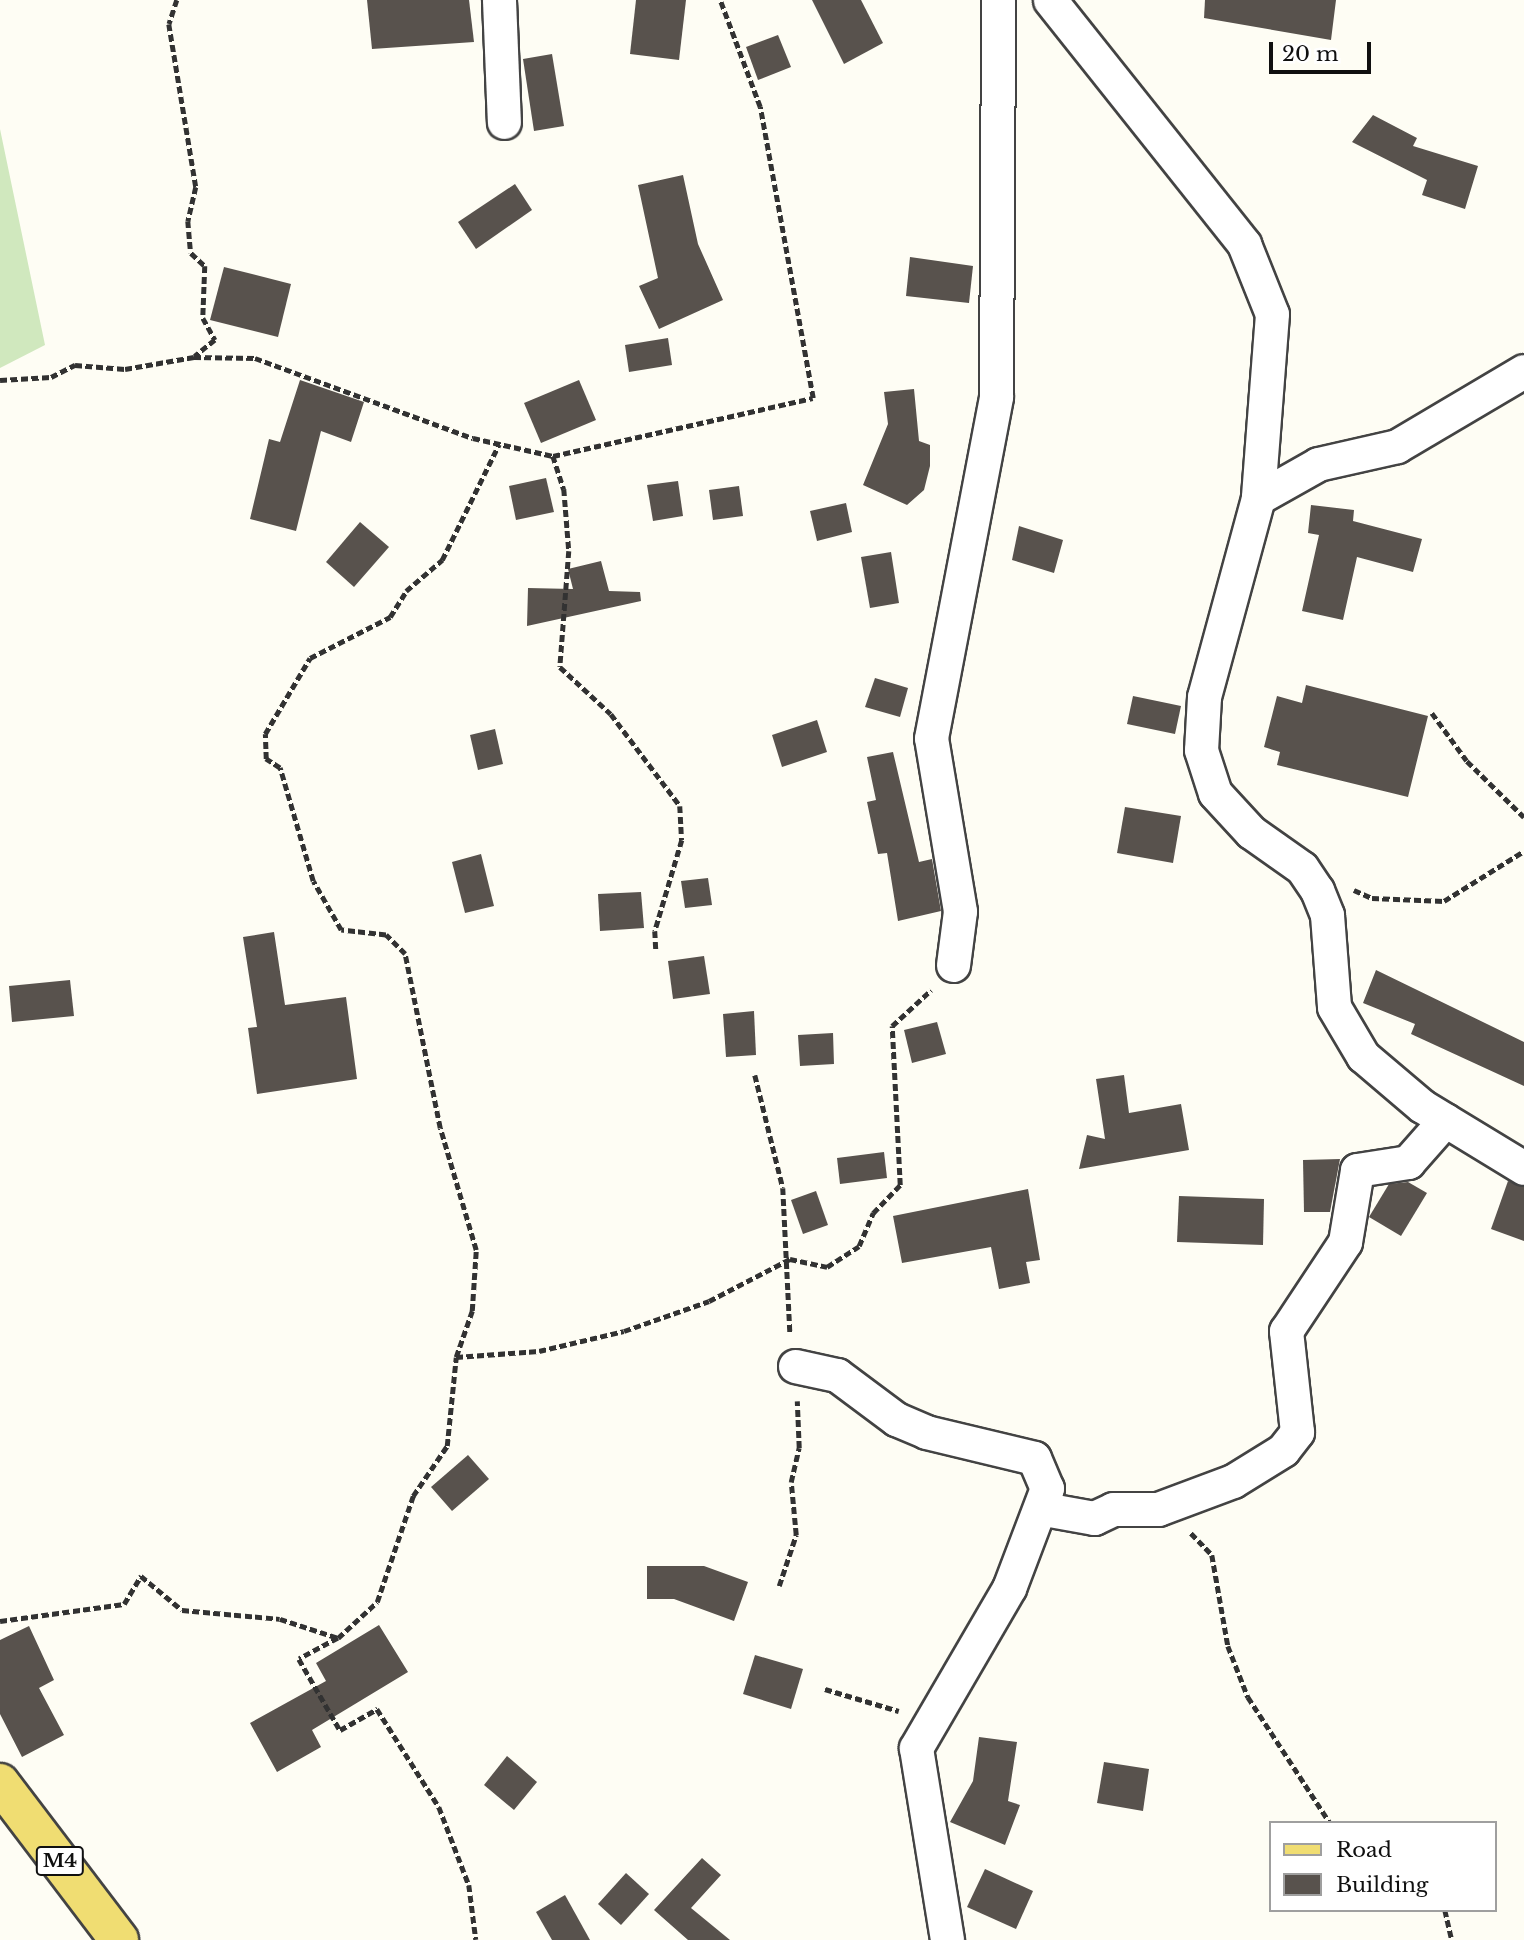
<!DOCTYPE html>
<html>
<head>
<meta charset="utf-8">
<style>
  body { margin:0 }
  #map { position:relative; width:1524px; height:1940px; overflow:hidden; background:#fefdf4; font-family:"Libre Baskerville",serif }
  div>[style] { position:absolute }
  .green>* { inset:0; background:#d0e8be }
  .building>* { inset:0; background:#58524d }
  .path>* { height:4.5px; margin-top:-2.25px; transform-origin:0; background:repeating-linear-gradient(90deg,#323232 0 7px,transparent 0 10.5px) }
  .roads { filter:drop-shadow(2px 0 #434343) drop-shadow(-2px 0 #434343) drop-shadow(0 2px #434343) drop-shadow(0 -2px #434343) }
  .minor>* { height:33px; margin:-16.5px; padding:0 16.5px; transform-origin:16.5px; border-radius:16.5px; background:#fff }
  .primary>* { height:38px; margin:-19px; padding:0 19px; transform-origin:19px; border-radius:19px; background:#f0dd72 }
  span { translate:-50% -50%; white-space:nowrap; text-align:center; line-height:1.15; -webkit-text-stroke:7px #fff; paint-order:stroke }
  .shield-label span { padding:2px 5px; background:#fff; border:2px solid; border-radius:5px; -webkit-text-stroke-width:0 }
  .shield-label { font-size:19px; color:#101010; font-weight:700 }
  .legend { position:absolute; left:1269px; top:1821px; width:228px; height:91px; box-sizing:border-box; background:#fff; border:2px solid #9f9f9f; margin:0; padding:9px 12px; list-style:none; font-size:21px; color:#101010 }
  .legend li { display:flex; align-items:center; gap:14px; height:35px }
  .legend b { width:35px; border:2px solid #9f9f9f }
  .scale { position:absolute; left:1269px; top:42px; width:102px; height:32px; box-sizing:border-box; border:4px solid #101010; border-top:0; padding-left:9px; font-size:21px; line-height:24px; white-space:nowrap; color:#101010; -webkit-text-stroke:5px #fff; paint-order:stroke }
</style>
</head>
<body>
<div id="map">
  <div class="green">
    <div style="clip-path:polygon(0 129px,45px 345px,0 368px)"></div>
  </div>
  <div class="building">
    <div style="clip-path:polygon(367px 0,469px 0,474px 42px,372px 49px)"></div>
    <div style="clip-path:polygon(636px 0,686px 0,679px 60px,630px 54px)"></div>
    <div style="clip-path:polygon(812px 0,861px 0,883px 43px,844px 64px)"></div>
    <div style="clip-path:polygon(1205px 0,1336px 0,1331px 40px,1204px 18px)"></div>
    <div style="clip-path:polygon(778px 35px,791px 67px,758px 80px,746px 47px)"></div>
    <div style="clip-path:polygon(552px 54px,564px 126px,534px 131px,523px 59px)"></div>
    <div style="clip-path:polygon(1373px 115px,1417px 138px,1413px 146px,1478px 166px,1465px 209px,1422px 195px,1427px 180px,1352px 142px)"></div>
    <div style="clip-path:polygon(683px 175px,698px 244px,723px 300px,659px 329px,639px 286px,658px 278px,638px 185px)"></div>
    <div style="clip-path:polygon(515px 184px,532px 210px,476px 249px,458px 222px)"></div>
    <div style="clip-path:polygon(910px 257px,973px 266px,969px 303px,906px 296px)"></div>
    <div style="clip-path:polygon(224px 267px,291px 284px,278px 337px,210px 320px)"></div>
    <div style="clip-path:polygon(668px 338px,672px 365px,629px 372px,625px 345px)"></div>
    <div style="clip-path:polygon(300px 380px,364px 402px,351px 442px,321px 431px,296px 531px,250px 519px,269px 439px,280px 442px)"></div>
    <div style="clip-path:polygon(579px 380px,596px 420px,541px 443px,524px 403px)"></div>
    <div style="clip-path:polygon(914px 389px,919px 441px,930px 445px,930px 466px,924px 490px,907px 505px,863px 485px,888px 424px,884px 392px)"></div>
    <div style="clip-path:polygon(546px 478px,554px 512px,516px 520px,509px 486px)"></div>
    <div style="clip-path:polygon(678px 481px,683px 516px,653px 521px,647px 485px)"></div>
    <div style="clip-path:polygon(739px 486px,743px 516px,713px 520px,709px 490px)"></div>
    <div style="clip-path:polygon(846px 503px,852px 532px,817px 541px,810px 511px)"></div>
    <div style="clip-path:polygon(1311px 505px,1354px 510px,1353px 521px,1422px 539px,1413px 572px,1357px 557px,1343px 620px,1302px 611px,1319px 535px,1308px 533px)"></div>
    <div style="clip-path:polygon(360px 522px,389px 547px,354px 587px,326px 562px)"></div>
    <div style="clip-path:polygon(1019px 526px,1063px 540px,1054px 573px,1012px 560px)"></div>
    <div style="clip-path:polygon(891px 552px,899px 603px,870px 608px,861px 557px)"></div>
    <div style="clip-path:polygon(601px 561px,609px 591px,640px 592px,641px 601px,527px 626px,528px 588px,573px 589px,568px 569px)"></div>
    <div style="clip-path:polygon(875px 678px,908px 688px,900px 717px,865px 707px)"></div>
    <div style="clip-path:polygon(1306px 685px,1428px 716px,1408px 797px,1277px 765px,1280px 752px,1264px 747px,1277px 696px,1302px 703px)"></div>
    <div style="clip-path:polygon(1133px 696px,1181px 706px,1175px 734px,1127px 724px)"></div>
    <div style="clip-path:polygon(817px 720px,827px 752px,782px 767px,772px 735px)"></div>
    <div style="clip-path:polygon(495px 729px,503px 764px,478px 770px,470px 735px)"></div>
    <div style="clip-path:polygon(893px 752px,919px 862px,932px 859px,941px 911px,898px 921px,887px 853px,878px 854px,867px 802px,876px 800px,867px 757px)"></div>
    <div style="clip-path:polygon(1125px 807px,1181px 816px,1173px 863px,1117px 853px)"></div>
    <div style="clip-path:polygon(481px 854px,494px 906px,465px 913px,452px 862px)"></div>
    <div style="clip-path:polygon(708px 878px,712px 905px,685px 908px,681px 881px)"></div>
    <div style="clip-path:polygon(641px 892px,644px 928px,600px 931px,598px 894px)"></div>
    <div style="clip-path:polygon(274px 932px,285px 1005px,346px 997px,357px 1079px,257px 1094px,248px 1028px,257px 1027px,243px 937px)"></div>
    <div style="clip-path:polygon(704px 956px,710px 994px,673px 999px,668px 961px)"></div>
    <div style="clip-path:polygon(1376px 970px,1524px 1042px,1524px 1086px,1411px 1034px,1415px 1024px,1363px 1003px)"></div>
    <div style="clip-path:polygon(70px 980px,74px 1016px,12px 1022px,9px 986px)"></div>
    <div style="clip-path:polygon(754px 1011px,756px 1055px,726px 1057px,723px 1014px)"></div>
    <div style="clip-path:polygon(937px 1022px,946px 1054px,912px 1063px,904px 1030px)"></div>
    <div style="clip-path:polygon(833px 1033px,834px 1064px,800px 1066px,798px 1035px)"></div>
    <div style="clip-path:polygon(1124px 1075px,1129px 1113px,1181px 1104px,1189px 1150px,1079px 1169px,1087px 1135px,1105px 1139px,1096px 1079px)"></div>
    <div style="clip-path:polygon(884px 1152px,887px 1178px,840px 1184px,837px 1158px)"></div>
    <div style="clip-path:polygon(1340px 1159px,1330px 1212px,1304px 1212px,1303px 1160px)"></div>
    <div style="clip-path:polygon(1508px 1181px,1524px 1187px,1524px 1241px,1491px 1229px)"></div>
    <div style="clip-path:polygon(1408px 1182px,1427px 1193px,1401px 1236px,1369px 1217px,1389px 1184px)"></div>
    <div style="clip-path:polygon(1028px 1189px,1040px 1260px,1026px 1262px,1030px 1283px,999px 1289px,991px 1247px,902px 1263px,893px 1216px)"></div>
    <div style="clip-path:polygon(816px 1191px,828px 1225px,803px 1234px,791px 1200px)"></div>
    <div style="clip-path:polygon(1179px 1196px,1264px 1199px,1263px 1245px,1177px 1242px)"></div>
    <div style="clip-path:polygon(468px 1455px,489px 1479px,452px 1511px,431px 1487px)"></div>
    <div style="clip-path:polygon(647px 1566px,704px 1566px,748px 1582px,734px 1621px,674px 1599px,647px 1599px)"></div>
    <div style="clip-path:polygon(379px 1625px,408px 1672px,312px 1730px,321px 1747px,277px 1772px,250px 1723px,326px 1681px,316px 1663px)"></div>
    <div style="clip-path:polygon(29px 1626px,54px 1680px,39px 1688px,64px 1735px,22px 1757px,0 1714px,0 1640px)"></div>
    <div style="clip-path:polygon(755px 1655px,803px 1669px,791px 1709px,743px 1694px)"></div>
    <div style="clip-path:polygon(979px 1737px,1017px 1742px,1008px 1801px,1020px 1805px,1005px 1845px,950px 1822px,973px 1781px)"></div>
    <div style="clip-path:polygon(507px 1756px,537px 1782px,514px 1810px,484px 1785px)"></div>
    <div style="clip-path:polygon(1104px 1762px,1149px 1769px,1143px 1811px,1097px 1803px)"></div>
    <div style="clip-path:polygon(702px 1858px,721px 1875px,691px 1908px,730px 1940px,688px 1940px,654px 1910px)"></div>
    <div style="clip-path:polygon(985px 1869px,1033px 1891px,1016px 1929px,967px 1907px)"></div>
    <div style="clip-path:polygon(626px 1873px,649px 1894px,621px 1925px,598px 1904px)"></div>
    <div style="clip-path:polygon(565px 1895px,590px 1940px,552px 1940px,536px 1912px)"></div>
  </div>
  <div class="path">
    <div style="left:177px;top:0;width:25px;rotate:108deg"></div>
    <div style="left:169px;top:24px;width:165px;rotate:80.6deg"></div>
    <div style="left:196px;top:187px;width:35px;rotate:103deg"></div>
    <div style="left:188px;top:221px;width:32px;rotate:85deg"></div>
    <div style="left:191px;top:253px;width:19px;rotate:43deg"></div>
    <div style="left:205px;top:266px;width:52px;rotate:92.2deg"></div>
    <div style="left:203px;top:318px;width:25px;rotate:61deg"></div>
    <div style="left:215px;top:340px;width:26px;rotate:141deg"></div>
    <div style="left:0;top:380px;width:51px;rotate:-3.4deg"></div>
    <div style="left:51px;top:377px;width:27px;rotate:-27deg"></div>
    <div style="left:75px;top:365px;width:50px;rotate:4.6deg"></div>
    <div style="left:125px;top:369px;width:70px;rotate:-9.9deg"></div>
    <div style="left:194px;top:357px;width:61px;rotate:0.9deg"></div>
    <div style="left:255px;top:358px;width:232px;rotate:20.2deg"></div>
    <div style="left:473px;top:438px;width:82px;rotate:12.7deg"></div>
    <div style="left:553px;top:456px;width:266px;rotate:-12.6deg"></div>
    <div style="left:813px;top:398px;width:296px;rotate:-100.3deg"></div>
    <div style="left:760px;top:107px;width:114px;rotate:-110.5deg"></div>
    <div style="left:553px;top:456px;width:35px;rotate:72deg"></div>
    <div style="left:564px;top:489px;width:62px;rotate:85.4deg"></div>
    <div style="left:569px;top:551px;width:116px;rotate:94.4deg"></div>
    <div style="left:560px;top:667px;width:69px;rotate:42.7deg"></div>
    <div style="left:611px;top:714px;width:115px;rotate:53.1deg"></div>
    <div style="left:680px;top:806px;width:34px;rotate:87deg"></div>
    <div style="left:682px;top:840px;width:95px;rotate:106.5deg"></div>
    <div style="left:655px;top:931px;width:19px;rotate:87deg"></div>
    <div style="left:1432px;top:713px;width:59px;rotate:53.9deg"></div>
    <div style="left:1467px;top:761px;width:80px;rotate:44.5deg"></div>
    <div style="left:1354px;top:890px;width:20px;rotate:24deg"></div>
    <div style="left:1372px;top:898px;width:72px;rotate:2.4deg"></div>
    <div style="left:1444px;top:901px;width:94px;rotate:-32deg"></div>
    <div style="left:755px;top:1075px;width:116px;rotate:76.1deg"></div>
    <div style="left:783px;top:1188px;width:145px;rotate:87.2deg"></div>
    <div style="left:456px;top:1357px;width:83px;rotate:-4.1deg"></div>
    <div style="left:539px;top:1351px;width:87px;rotate:-13.2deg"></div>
    <div style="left:624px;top:1331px;width:90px;rotate:-19.4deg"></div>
    <div style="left:709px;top:1301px;width:91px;rotate:-27.4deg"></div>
    <div style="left:790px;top:1259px;width:38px;rotate:12deg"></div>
    <div style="left:827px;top:1267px;width:38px;rotate:-33deg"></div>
    <div style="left:859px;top:1246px;width:36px;rotate:-67deg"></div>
    <div style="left:873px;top:1213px;width:39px;rotate:-46deg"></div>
    <div style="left:900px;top:1185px;width:159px;rotate:-92.9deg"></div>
    <div style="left:892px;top:1026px;width:53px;rotate:-42.7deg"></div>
    <div style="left:1191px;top:1533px;width:30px;rotate:46deg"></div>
    <div style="left:1212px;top:1555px;width:92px;rotate:80deg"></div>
    <div style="left:1228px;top:1646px;width:55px;rotate:68.6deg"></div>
    <div style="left:1248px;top:1697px;width:150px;rotate:56.9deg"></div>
    <div style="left:779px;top:1586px;width:54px;rotate:-71.6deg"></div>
    <div style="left:796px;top:1535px;width:53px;rotate:-95.4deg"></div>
    <div style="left:791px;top:1482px;width:35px;rotate:-77deg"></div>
    <div style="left:799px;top:1448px;width:47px;rotate:-92.4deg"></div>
    <div style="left:0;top:1621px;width:125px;rotate:-7.8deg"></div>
    <div style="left:124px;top:1604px;width:33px;rotate:-59deg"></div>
    <div style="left:141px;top:1576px;width:53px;rotate:39.7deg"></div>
    <div style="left:182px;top:1610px;width:98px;rotate:5.2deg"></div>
    <div style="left:280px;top:1619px;width:61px;rotate:18.1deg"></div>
    <div style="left:338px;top:1638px;width:44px;rotate:151.7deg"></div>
    <div style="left:299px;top:1659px;width:82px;rotate:60deg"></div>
    <div style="left:340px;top:1730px;width:43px;rotate:-29.6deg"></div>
    <div style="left:377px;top:1709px;width:116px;rotate:57.7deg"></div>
    <div style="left:439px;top:1807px;width:84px;rotate:69deg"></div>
    <div style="left:469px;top:1885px;width:55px;rotate:82.7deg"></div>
    <div style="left:338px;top:1638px;width:53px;rotate:-42.7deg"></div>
    <div style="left:377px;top:1602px;width:112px;rotate:-71.2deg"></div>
    <div style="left:413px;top:1496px;width:60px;rotate:-55.8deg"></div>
    <div style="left:447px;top:1446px;width:89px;rotate:-84.2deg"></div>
    <div style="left:456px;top:1357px;width:49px;rotate:-70.8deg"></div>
    <div style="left:472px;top:1311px;width:61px;rotate:-86.2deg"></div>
    <div style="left:476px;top:1250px;width:127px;rotate:-106.4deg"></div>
    <div style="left:440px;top:1128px;width:177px;rotate:-101.4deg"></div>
    <div style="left:405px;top:954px;width:27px;rotate:-135deg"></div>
    <div style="left:386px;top:935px;width:45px;rotate:-173.7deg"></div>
    <div style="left:341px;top:930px;width:56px;rotate:-119.7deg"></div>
    <div style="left:313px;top:881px;width:118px;rotate:-106.3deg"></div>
    <div style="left:280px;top:768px;width:17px;rotate:-147deg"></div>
    <div style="left:266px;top:759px;width:25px;rotate:-92deg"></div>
    <div style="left:265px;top:734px;width:88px;rotate:-59.4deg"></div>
    <div style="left:310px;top:658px;width:90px;rotate:-27.1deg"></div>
    <div style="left:390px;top:617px;width:31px;rotate:-58deg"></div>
    <div style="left:406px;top:591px;width:48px;rotate:-40.7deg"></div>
    <div style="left:442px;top:560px;width:129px;rotate:-63.8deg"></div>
    <div style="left:825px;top:1689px;width:77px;rotate:16.6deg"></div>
    <div style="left:1445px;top:1910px;width:31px;rotate:77deg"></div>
  </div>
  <div class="roads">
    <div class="minor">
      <div style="left:499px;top:0;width:122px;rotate:87.7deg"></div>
      <div style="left:1050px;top:0;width:312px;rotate:51.5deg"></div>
      <div style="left:1244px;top:244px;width:75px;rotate:68.2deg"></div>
      <div style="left:1272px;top:314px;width:185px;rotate:94.4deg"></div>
      <div style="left:1258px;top:498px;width:206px;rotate:105.2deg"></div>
      <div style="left:1204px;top:697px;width:53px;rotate:93.2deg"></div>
      <div style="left:1201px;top:750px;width:45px;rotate:72deg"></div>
      <div style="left:1215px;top:793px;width:53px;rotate:47.3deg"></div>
      <div style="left:1251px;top:832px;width:62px;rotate:35.2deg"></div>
      <div style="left:1302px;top:868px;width:27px;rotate:56deg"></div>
      <div style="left:1317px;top:890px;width:27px;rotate:68deg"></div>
      <div style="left:1327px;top:915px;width:92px;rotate:85.6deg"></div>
      <div style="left:1334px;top:1007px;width:57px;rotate:59.4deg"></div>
      <div style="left:1363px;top:1056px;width:77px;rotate:40.3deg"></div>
      <div style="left:1422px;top:1106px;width:119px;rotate:31.3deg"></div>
      <div style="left:1258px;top:498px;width:69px;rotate:-29.5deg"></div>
      <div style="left:1318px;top:464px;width:81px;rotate:-12.8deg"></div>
      <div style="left:1397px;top:446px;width:147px;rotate:-30.6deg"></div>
      <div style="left:953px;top:965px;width:54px;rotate:-82.6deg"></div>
      <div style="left:960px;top:911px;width:175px;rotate:-99.5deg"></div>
      <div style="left:931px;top:738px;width:348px;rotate:-79.2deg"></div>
      <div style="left:996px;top:396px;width:396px;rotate:-89.7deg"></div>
      <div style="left:795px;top:1366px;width:43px;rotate:12.1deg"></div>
      <div style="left:837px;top:1375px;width:74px;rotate:36.7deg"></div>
      <div style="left:896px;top:1419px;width:33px;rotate:23deg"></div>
      <div style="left:926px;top:1432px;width:111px;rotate:13.5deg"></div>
      <div style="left:1034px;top:1458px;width:33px;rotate:67deg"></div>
      <div style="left:1047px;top:1488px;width:107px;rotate:110.8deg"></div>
      <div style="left:1009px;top:1588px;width:185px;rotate:120.2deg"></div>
      <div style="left:916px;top:1748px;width:194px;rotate:80.8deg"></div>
      <div style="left:1044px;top:1509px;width:51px;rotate:10.2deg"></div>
      <div style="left:1094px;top:1518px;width:21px;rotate:-25deg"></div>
      <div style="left:1113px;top:1509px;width:45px"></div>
      <div style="left:1158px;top:1509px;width:80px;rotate:-20.5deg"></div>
      <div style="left:1233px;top:1481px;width:59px;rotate:-31.8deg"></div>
      <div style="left:1283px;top:1450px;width:23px;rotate:-52deg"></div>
      <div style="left:1297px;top:1432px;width:102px;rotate:-96.2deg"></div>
      <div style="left:1286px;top:1331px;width:107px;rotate:-56.5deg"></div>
      <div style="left:1345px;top:1242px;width:73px;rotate:-80.5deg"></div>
      <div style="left:1357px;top:1170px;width:52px;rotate:-8.9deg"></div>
      <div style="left:1408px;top:1162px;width:56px;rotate:-48.6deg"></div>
    </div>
    <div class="primary">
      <div style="left:0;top:1783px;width:197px;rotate:52.8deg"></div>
    </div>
  </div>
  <div class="shield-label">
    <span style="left:60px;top:1861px">M4</span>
  </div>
  <ul class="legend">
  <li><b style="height:9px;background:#f0dd72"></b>Road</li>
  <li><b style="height:19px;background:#58524d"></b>Building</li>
  </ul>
  <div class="scale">20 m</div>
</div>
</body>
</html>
